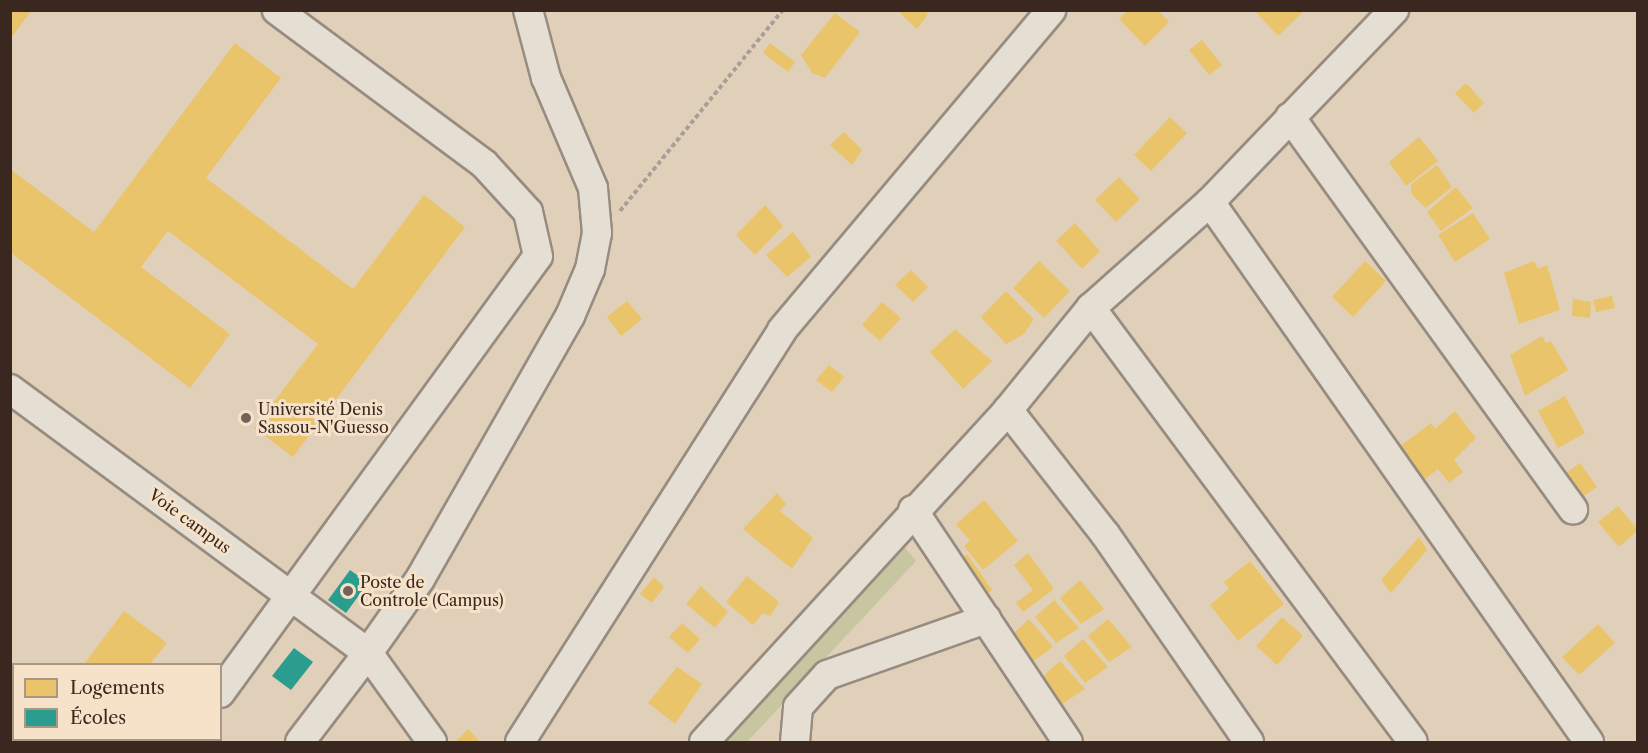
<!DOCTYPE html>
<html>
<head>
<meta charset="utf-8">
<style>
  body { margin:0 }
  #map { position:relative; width:1648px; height:753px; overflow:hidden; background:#e0d0ba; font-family:"Libre Caslon Text",serif }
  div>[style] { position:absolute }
  .green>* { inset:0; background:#c8c6a1 }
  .homes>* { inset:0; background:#e9c46a }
  .schools>* { inset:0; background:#2a9d8f }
  .path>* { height:4px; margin-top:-2px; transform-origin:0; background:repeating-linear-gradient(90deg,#a8a097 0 4.5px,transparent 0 7.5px) }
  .roads { filter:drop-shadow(2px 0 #978c7f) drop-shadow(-2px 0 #978c7f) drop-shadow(0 2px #978c7f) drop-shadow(0 -2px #978c7f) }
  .minor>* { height:28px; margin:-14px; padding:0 14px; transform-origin:14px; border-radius:14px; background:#e5ded3 }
  .dots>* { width:16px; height:16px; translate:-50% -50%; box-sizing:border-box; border:3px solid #f5e2c8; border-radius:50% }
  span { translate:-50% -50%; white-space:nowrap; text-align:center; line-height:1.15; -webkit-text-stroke:6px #f5e2c8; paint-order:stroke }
  .poi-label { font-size:16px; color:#392720 }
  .left { translate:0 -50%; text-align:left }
  .street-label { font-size:16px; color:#392720 }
  .frame { position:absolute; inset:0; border:12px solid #392720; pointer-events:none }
  .legend { position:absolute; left:12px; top:663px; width:210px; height:78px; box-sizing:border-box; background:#f5e2c8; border:2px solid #aa9785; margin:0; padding:8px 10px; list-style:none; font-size:18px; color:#392720 }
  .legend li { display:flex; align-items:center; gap:12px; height:30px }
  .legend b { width:30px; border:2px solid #aa9785 }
</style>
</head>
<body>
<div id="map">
  <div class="green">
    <div style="clip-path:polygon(898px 539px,916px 561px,747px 742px,716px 742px)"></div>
  </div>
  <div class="homes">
    <div style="clip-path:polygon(10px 10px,32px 10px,10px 39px)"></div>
    <div style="clip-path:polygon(887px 10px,924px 10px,928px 14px,917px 29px,899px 12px)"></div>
    <div style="clip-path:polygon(1128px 10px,1158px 10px,1169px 22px,1145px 46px,1119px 19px)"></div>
    <div style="clip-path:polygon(1254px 10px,1305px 10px,1278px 36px)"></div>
    <div style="clip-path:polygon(835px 13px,860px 32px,825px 78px,812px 73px,801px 55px)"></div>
    <div style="clip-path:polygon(1202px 40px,1222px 65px,1209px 75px,1189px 50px)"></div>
    <div style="clip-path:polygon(235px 43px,281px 78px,206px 178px,353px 289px,424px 195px,465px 227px,293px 457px,254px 428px,318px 344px,168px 231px,141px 267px,230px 334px,190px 388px,10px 252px,10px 169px,94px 232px)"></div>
    <div style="clip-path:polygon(770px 43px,795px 62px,788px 72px,763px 53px)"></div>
    <div style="clip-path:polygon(1466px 83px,1484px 103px,1474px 113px,1455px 93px)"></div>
    <div style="clip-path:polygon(1170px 117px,1187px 133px,1151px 171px,1134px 155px)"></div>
    <div style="clip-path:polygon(844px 132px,862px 150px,852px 165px,830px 145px)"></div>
    <div style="clip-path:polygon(1419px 137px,1438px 161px,1406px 186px,1389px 162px)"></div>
    <div style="clip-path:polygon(1437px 165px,1452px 187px,1426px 208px,1412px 195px,1411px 184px)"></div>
    <div style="clip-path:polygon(1119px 177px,1140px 199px,1116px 222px,1095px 200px)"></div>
    <div style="clip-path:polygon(1456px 187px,1473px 208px,1441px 231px,1427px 212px)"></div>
    <div style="clip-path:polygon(765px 205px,783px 226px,755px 255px,736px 235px)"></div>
    <div style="clip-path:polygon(1473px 213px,1490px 239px,1455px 262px,1438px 235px)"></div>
    <div style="clip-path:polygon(1075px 223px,1100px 251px,1082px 269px,1056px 241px)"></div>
    <div style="clip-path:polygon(793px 232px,811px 257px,787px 277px,766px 255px)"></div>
    <div style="clip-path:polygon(1039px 261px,1070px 291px,1044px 318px,1013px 288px)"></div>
    <div style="clip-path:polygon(1365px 261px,1386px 281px,1353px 317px,1332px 297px)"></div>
    <div style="clip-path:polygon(1534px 261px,1538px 269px,1547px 265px,1560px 310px,1519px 324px,1504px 273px)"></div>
    <div style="clip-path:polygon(911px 270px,928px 287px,913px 302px,895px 285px)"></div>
    <div style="clip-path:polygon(1006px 291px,1034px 319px,1024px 334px,1006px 344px,981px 317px)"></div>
    <div style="clip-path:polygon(1612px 296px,1615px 308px,1596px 312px,1593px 300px)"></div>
    <div style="clip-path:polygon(1573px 299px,1591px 302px,1590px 318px,1572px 316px)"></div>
    <div style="clip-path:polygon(627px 301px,642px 319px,621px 336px,607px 317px)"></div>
    <div style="clip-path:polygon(882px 302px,901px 318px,880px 341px,862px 325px)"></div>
    <div style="clip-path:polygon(955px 329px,992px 361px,963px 389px,930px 352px)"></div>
    <div style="clip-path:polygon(1542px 336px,1546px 343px,1551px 341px,1568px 370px,1525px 396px,1510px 355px)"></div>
    <div style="clip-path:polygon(829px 365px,844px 377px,832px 392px,816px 380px)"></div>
    <div style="clip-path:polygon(1565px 396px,1585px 433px,1558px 448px,1538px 411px)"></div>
    <div style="clip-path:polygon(1455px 411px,1476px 438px,1454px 460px,1463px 472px,1449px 483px,1438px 469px,1424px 480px,1399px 447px,1431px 423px,1435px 429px)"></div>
    <div style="clip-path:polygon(1580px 463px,1597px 487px,1579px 499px,1563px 475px)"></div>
    <div style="clip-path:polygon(777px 493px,786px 504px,780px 511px,813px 538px,792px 569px,743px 529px)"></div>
    <div style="clip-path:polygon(984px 500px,1018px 541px,983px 570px,964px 546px,970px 541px,956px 524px)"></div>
    <div style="clip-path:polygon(1618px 506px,1638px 530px,1619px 547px,1598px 522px)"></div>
    <div style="clip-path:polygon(1419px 537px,1427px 550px,1391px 593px,1381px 580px)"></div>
    <div style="clip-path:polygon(1028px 553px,1054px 589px,1023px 612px,1016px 603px,1033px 590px,1014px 565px)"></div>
    <div style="clip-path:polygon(967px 554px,992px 590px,981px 600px,957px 564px)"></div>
    <div style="clip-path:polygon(1250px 561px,1284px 604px,1238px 641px,1210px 605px,1229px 589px,1224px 582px)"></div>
    <div style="clip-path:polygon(747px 576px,779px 602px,770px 616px,763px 613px,753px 625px,726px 602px)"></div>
    <div style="clip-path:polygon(654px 577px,664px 587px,652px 603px,640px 594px)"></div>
    <div style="clip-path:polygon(1080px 580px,1104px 609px,1081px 624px,1060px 598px)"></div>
    <div style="clip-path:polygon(701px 586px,728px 612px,715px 628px,686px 604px)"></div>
    <div style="clip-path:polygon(1054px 600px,1079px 628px,1056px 643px,1035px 617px)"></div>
    <div style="clip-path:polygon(124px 611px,167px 643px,150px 664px,84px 664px)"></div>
    <div style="clip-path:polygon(1282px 617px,1303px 636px,1277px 665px,1256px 646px)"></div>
    <div style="clip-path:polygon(1029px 619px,1053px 647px,1031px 663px,1010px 637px)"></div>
    <div style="clip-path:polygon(1108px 619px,1132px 647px,1109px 662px,1088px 636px)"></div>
    <div style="clip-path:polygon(682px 623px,700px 639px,688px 653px,669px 637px)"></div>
    <div style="clip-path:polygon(1598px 624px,1615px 643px,1579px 675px,1562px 657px)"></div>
    <div style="clip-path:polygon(1083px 639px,1108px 667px,1085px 683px,1064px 656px)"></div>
    <div style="clip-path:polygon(1060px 661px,1085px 689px,1062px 704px,1041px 678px)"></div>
    <div style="clip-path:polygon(677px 667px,702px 684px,675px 724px,648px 703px)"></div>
    <div style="clip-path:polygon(10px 673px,14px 740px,92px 742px,10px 742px)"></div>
    <div style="clip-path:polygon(468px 729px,480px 742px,455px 742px)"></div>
  </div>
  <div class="schools">
    <div style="clip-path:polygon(350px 570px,368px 583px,346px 613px,328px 600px)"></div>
    <div style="clip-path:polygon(294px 648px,313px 662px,291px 690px,272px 676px)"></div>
  </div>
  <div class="path">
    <div style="left:620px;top:211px;width:259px;rotate:-51deg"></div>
  </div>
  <div class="roads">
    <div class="minor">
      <div style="left:1290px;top:117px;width:484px;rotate:54.2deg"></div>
      <div style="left:1210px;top:202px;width:660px;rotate:54.94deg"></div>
      <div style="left:1091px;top:308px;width:540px;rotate:53.43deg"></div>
      <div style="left:10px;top:389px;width:445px;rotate:36.4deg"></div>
      <div style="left:368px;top:653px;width:112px;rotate:127.4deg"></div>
      <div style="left:1008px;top:410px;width:157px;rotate:52deg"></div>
      <div style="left:1105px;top:534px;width:253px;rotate:55.3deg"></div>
      <div style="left:913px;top:510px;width:279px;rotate:56.3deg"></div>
      <div style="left:220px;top:693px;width:540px;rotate:-53.96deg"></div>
      <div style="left:538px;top:256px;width:45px;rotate:-102.8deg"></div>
      <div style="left:528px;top:212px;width:65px;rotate:-132.5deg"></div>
      <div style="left:484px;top:164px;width:258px;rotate:-143.4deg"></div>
      <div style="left:185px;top:742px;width:3px;rotate:-45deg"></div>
      <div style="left:432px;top:742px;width:110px;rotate:-125.7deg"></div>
      <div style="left:368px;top:653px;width:90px;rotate:-54.9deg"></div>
      <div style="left:420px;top:579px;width:303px;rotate:-60.3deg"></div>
      <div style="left:570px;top:316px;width:51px;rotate:-66.9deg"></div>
      <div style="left:590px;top:269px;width:37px;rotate:-79deg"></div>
      <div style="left:597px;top:233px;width:45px;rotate:-95.1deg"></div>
      <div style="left:593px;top:188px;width:120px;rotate:-113.1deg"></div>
      <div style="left:546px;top:78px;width:70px;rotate:-104.8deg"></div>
      <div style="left:520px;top:742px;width:488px;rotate:-57.5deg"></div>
      <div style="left:782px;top:330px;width:418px;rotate:-49.9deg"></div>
      <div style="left:704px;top:742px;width:450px;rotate:-47.5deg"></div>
      <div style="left:1008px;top:410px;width:132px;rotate:-50.9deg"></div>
      <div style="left:1091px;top:308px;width:159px;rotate:-41.7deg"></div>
      <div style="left:1210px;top:202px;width:266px;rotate:-46.2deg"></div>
      <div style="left:795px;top:742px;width:35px;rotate:-85deg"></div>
      <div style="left:798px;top:707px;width:43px;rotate:-47.8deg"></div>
      <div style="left:827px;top:675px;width:169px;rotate:-19.4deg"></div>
    </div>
  </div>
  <div class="dots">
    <div style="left:246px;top:418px;background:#736256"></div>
    <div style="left:348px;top:591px;background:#736256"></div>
  </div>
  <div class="poi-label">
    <span class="left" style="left:258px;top:418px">Université Denis<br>Sassou-N'Guesso</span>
    <span class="left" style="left:360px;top:591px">Poste de<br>Controle (Campus)</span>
  </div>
  <div class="street-label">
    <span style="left:190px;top:521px;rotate:36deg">Voie campus</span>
  </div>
  <div class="frame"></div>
  <ul class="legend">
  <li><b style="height:16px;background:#e9c46a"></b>Logements</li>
  <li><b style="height:16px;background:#2a9d8f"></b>Écoles</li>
  </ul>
</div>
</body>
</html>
